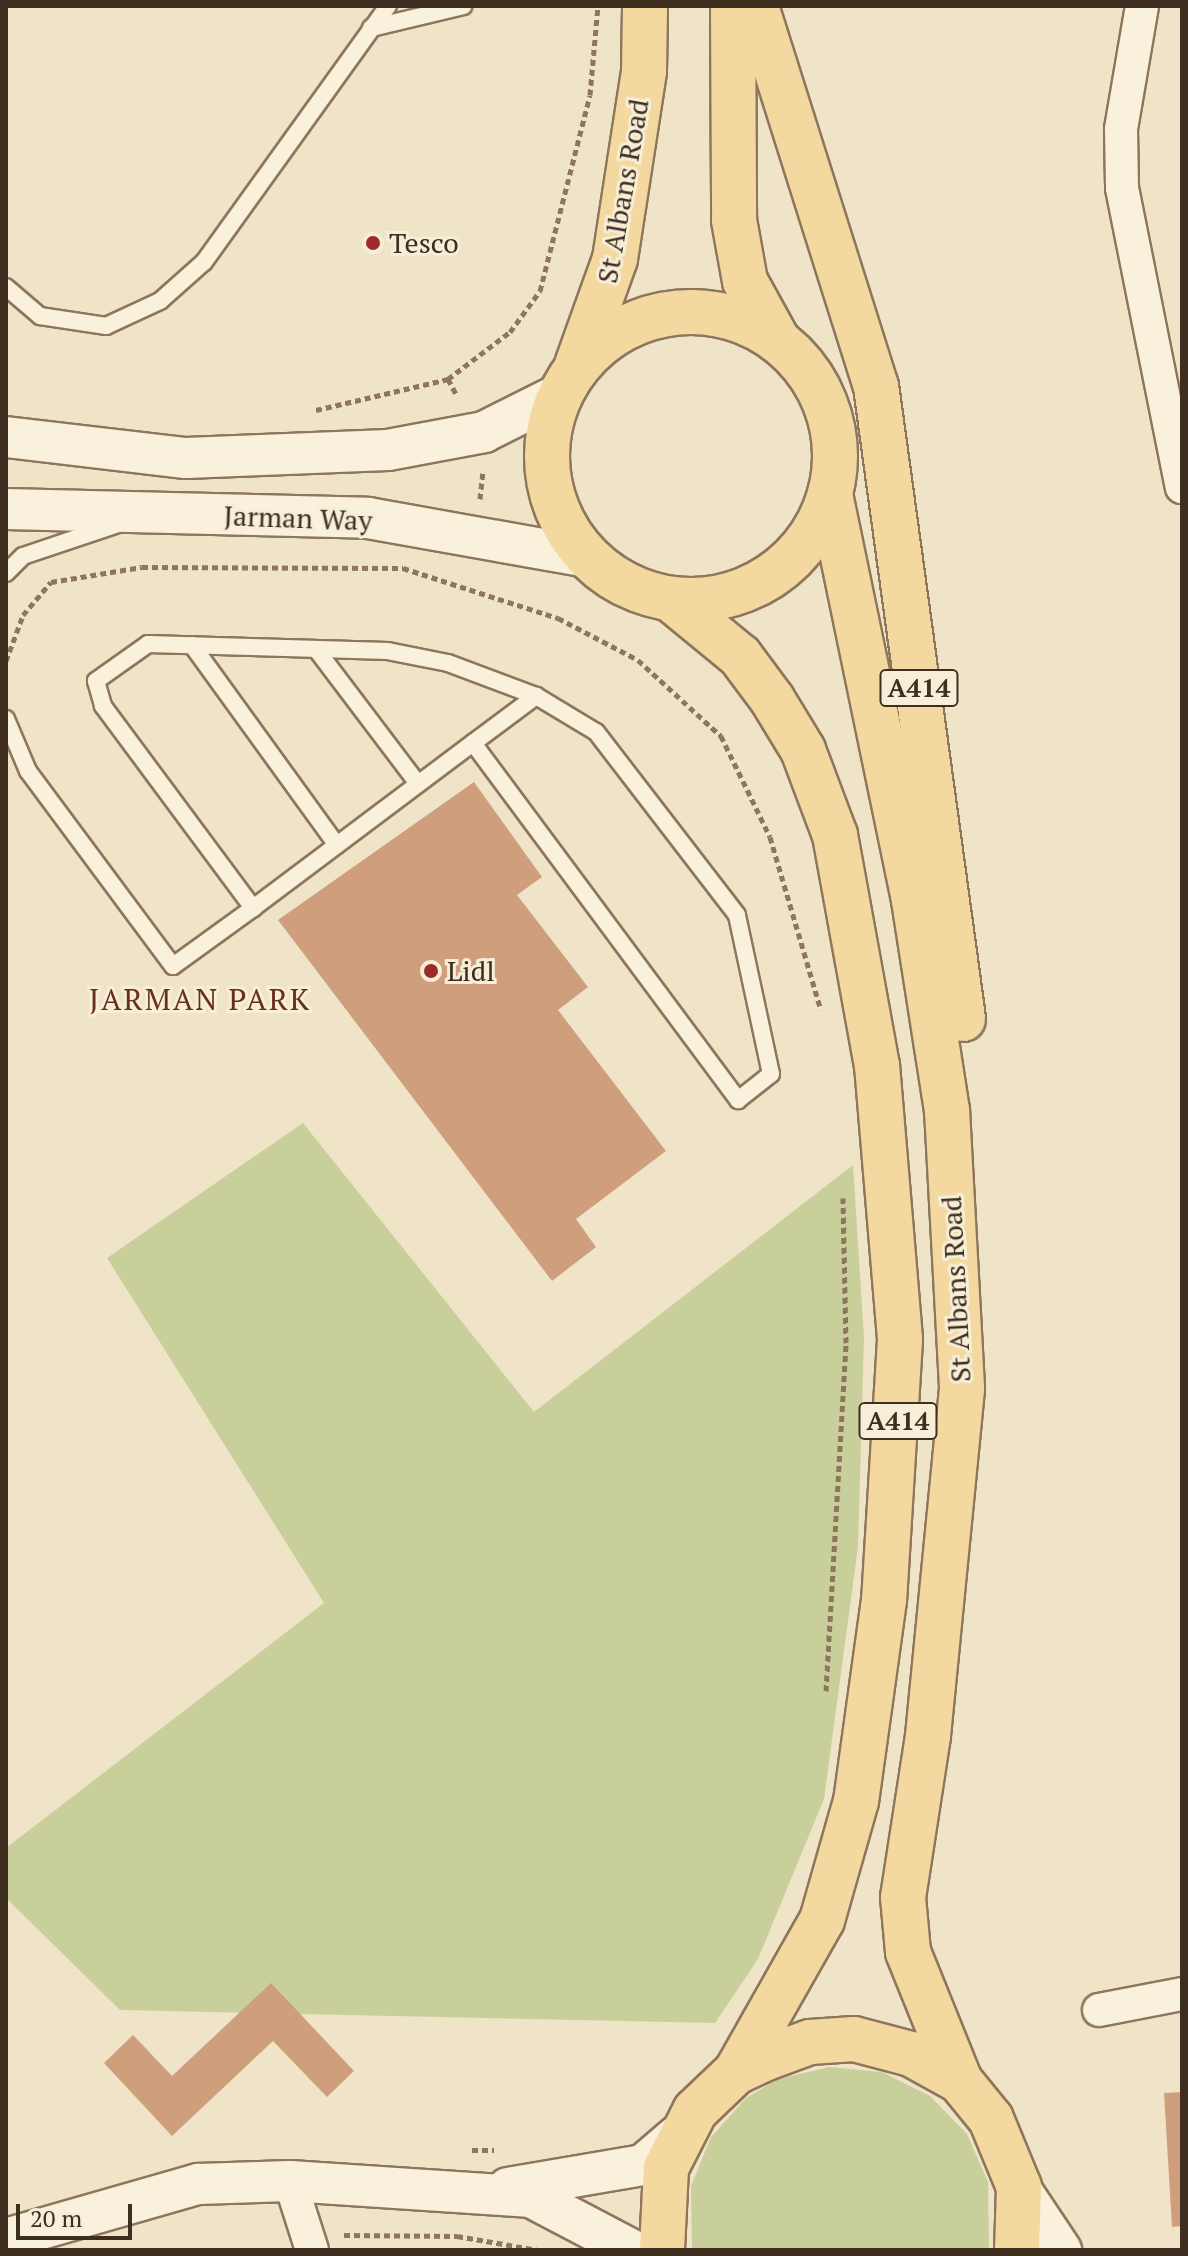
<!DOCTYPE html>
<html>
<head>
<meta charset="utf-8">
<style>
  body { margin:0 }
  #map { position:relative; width:1188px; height:2256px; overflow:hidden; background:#f0e4c8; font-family:"PT Serif",serif }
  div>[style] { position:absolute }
  .green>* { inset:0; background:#c9cf9b }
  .building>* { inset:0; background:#cf9f7d }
  .path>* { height:5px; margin-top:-2.5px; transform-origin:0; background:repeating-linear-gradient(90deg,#8d765c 0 6px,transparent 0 10px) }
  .roads { filter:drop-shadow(2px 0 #8d765c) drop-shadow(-2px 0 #8d765c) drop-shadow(0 2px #8d765c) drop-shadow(0 -2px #8d765c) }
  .service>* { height:16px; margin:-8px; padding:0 8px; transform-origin:8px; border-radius:8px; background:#faf1dc }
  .minor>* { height:32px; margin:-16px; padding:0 16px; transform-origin:16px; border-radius:16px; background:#faf1dc }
  .tertiary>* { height:40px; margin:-20px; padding:0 20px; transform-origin:20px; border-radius:20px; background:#faf1dc }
  .primary>* { height:44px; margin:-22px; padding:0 22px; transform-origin:22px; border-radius:22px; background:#f3d9a0 }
  .primary>.ring { margin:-22px; padding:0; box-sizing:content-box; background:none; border:44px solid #f3d9a0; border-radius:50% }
  .dots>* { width:22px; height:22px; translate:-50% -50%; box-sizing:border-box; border:4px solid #f7eed8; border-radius:50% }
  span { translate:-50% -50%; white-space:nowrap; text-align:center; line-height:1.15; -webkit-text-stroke:6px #f7eed8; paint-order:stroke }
  .shield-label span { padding:2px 6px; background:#f7eed8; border:2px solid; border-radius:6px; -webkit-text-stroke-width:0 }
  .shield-label { font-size:26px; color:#3d2e20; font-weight:700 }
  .street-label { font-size:28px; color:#3d2e20 }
  .poi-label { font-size:28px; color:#3d2e20 }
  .left { translate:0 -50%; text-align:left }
  .neighbourhood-label { font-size:30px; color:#6b2e1e; letter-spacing:2px }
  .frame { position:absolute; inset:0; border:8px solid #3d2e20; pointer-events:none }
  .scale { position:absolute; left:16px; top:2204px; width:116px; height:36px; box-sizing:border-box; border:4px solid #3d2e20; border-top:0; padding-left:10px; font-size:24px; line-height:28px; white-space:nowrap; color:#3d2e20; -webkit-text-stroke:6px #f7eed8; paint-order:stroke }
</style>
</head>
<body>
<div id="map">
  <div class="green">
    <div style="clip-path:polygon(303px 1123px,534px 1412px,853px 1165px,864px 1338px,858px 1547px,824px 1799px,758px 1959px,715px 2023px,120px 2010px,6px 1898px,6px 1848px,324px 1603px,107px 1258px)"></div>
    <div style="clip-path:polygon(829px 2067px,882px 2072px,930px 2096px,967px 2134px,988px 2182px,989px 2250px,692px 2250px,691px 2186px,711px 2137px,746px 2098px,778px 2079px)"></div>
  </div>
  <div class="building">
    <div style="clip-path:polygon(474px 782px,542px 877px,517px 895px,588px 987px,558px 1010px,666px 1151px,576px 1219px,596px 1247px,552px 1281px,278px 920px)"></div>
    <div style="clip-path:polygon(271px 1983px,354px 2071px,327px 2097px,273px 2041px,172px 2136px,104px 2063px,133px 2035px,172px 2076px)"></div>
    <div style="clip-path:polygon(1182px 2092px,1182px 2226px,1172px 2227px,1164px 2093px)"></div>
  </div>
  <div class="path">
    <div style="left:448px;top:379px;width:19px;rotate:62deg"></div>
    <div style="left:316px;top:410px;width:136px;rotate:-13.2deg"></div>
    <div style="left:448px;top:379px;width:78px;rotate:-37.2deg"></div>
    <div style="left:510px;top:332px;width:51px;rotate:-53.8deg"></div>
    <div style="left:540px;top:291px;width:202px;rotate:-75.7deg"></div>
    <div style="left:590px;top:95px;width:89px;rotate:-84.9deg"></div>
    <div style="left:480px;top:499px;width:29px;rotate:-84deg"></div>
    <div style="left:6px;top:661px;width:49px;rotate:-69.7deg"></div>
    <div style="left:23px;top:615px;width:43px;rotate:-49.7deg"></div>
    <div style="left:51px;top:582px;width:92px;rotate:-9.4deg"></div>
    <div style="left:142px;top:567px;width:261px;rotate:0.2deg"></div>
    <div style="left:403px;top:568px;width:163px;rotate:17.9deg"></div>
    <div style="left:558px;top:618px;width:90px;rotate:27.7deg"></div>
    <div style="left:638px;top:660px;width:113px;rotate:42.5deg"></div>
    <div style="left:721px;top:736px;width:112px;rotate:64.1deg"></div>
    <div style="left:770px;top:837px;width:180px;rotate:73.6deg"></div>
    <div style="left:826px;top:1691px;width:349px;rotate:-86.7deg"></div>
    <div style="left:846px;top:1343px;width:145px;rotate:-91.2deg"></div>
    <div style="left:472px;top:2150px;width:22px"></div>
    <div style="left:344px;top:2235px;width:113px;rotate:0.5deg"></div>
    <div style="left:457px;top:2236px;width:82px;rotate:9.8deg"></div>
  </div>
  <div class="roads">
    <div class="service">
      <div style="left:371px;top:28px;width:95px;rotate:-13.4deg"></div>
      <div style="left:6px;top:287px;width:45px;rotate:40.5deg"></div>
      <div style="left:40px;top:316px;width:67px;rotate:8.6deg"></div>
      <div style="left:106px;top:326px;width:60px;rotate:-24.8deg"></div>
      <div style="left:160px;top:301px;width:59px;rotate:-41.6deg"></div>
      <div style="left:204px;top:262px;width:315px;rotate:-54.3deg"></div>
      <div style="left:6px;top:573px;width:24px;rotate:-45deg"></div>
      <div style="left:23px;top:556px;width:100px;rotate:-18.6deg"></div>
      <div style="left:192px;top:645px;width:247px;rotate:54.1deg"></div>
      <div style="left:316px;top:649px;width:169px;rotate:52.9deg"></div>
      <div style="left:6px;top:719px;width:56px;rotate:67.1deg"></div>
      <div style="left:28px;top:771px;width:243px;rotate:53.4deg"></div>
      <div style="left:173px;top:966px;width:99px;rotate:-35.9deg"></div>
      <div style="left:253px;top:908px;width:275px;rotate:-36.9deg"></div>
      <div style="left:473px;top:743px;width:445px;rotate:53.4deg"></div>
      <div style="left:738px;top:1100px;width:42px;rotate:-38.2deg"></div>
      <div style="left:771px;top:1074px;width:163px;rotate:-102.1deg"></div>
      <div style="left:737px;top:915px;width:231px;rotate:-127.6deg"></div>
      <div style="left:596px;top:732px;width:70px;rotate:-149deg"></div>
      <div style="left:536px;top:696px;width:94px;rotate:-159.4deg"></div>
      <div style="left:448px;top:663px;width:61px;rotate:-168.7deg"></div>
      <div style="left:388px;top:651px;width:240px;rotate:-178.3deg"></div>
      <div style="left:148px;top:644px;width:64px;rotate:144.6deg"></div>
      <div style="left:96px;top:681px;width:26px;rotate:74deg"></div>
      <div style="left:103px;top:706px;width:252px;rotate:53.4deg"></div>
      <div style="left:473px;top:743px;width:79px;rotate:-36.7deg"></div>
    </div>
    <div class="minor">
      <div style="left:1142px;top:6px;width:125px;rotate:99.7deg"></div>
      <div style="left:1121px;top:129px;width:59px;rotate:89deg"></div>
      <div style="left:1122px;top:188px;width:305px;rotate:78.7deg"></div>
      <div style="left:1099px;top:2010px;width:85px;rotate:-10.9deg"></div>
      <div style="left:290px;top:2181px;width:72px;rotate:72.3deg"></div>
    </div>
    <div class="tertiary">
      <div style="left:6px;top:437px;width:181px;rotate:6.7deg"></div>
      <div style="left:186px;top:458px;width:202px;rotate:-2.3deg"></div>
      <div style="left:388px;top:450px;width:98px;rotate:-10.6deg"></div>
      <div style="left:484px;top:432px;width:85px;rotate:-26.6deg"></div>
      <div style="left:6px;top:509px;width:362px;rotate:1.4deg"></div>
      <div style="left:368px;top:518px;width:222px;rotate:10.1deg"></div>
      <div style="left:1019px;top:2187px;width:76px;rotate:56.3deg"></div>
      <div style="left:508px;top:2188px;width:137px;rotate:-9.7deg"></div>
      <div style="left:643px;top:2165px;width:45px;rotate:-40.5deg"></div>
      <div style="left:6px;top:2239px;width:200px;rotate:-16deg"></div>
      <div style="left:198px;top:2184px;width:92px;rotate:-1.9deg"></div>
      <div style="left:290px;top:2181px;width:242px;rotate:3.8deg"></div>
      <div style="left:531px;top:2197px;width:114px;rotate:27.7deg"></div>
    </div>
    <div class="primary">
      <div style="left:733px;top:6px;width:214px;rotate:89.7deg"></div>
      <div style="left:734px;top:220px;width:62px;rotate:79.8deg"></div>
      <div style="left:745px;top:281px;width:68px;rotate:61.2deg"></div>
      <div style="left:756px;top:6px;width:398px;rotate:72.5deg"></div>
      <div style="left:876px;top:386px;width:639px;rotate:82.17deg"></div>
      <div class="ring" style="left:547px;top:312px;width:244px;height:244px"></div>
      <div style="left:577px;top:365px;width:113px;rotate:-70.3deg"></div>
      <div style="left:615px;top:259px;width:190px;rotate:-81.2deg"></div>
      <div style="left:644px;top:71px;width:65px;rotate:-89.1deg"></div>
      <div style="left:830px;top:494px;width:415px;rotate:78.3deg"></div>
      <div style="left:914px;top:900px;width:213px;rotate:81.1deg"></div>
      <div style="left:947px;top:1110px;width:279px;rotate:86.9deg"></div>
      <div style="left:962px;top:1389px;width:349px;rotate:95.6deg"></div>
      <div style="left:928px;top:1736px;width:163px;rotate:98.8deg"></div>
      <div style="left:903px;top:1897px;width:55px;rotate:84.8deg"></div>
      <div style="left:908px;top:1952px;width:139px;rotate:68deg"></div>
      <div style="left:673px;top:601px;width:87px;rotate:39.4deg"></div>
      <div style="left:740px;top:656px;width:54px;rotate:53.3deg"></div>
      <div style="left:772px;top:699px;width:60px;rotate:58.7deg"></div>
      <div style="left:803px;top:750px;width:91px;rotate:69.4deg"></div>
      <div style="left:835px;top:835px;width:234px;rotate:79.7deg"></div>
      <div style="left:877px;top:1065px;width:276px;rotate:85.2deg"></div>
      <div style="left:900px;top:1340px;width:260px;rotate:93.5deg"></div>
      <div style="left:884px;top:1600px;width:203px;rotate:97.9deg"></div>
      <div style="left:856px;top:1801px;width:124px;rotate:105.9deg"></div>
      <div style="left:822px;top:1920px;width:175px;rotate:119.5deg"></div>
      <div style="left:662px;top:2250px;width:82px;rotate:-87.2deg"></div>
      <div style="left:666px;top:2168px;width:64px;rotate:-63deg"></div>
      <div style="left:695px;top:2111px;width:57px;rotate:-43.6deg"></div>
      <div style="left:736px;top:2072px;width:33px;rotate:-25deg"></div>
      <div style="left:766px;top:2058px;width:47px;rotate:-20deg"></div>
      <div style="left:810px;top:2042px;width:44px;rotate:-3.9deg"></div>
      <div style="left:854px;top:2039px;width:59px;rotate:14.7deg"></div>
      <div style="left:911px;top:2054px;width:56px;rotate:28.9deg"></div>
      <div style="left:960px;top:2081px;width:49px;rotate:50.8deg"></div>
      <div style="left:991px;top:2119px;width:74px;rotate:67.6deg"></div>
      <div style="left:1019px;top:2187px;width:63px;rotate:91.8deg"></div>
    </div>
  </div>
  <div class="dots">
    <div style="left:373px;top:243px;background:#9e2a2b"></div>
    <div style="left:431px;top:971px;background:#9e2a2b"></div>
  </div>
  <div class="shield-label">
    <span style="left:919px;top:688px">A414</span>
    <span style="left:898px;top:1421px">A414</span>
  </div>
  <div class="street-label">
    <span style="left:623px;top:191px;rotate:-80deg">St Albans Road</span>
    <span style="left:298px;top:518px;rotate:2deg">Jarman Way</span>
    <span style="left:956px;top:1289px;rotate:-93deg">St Albans Road</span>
  </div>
  <div class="poi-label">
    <span class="left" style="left:389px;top:243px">Tesco</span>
    <span class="left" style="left:447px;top:971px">Lidl</span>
  </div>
  <div class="neighbourhood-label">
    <span style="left:200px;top:999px">JARMAN PARK</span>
  </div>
  <div class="frame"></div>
  <div class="scale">20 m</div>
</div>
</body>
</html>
